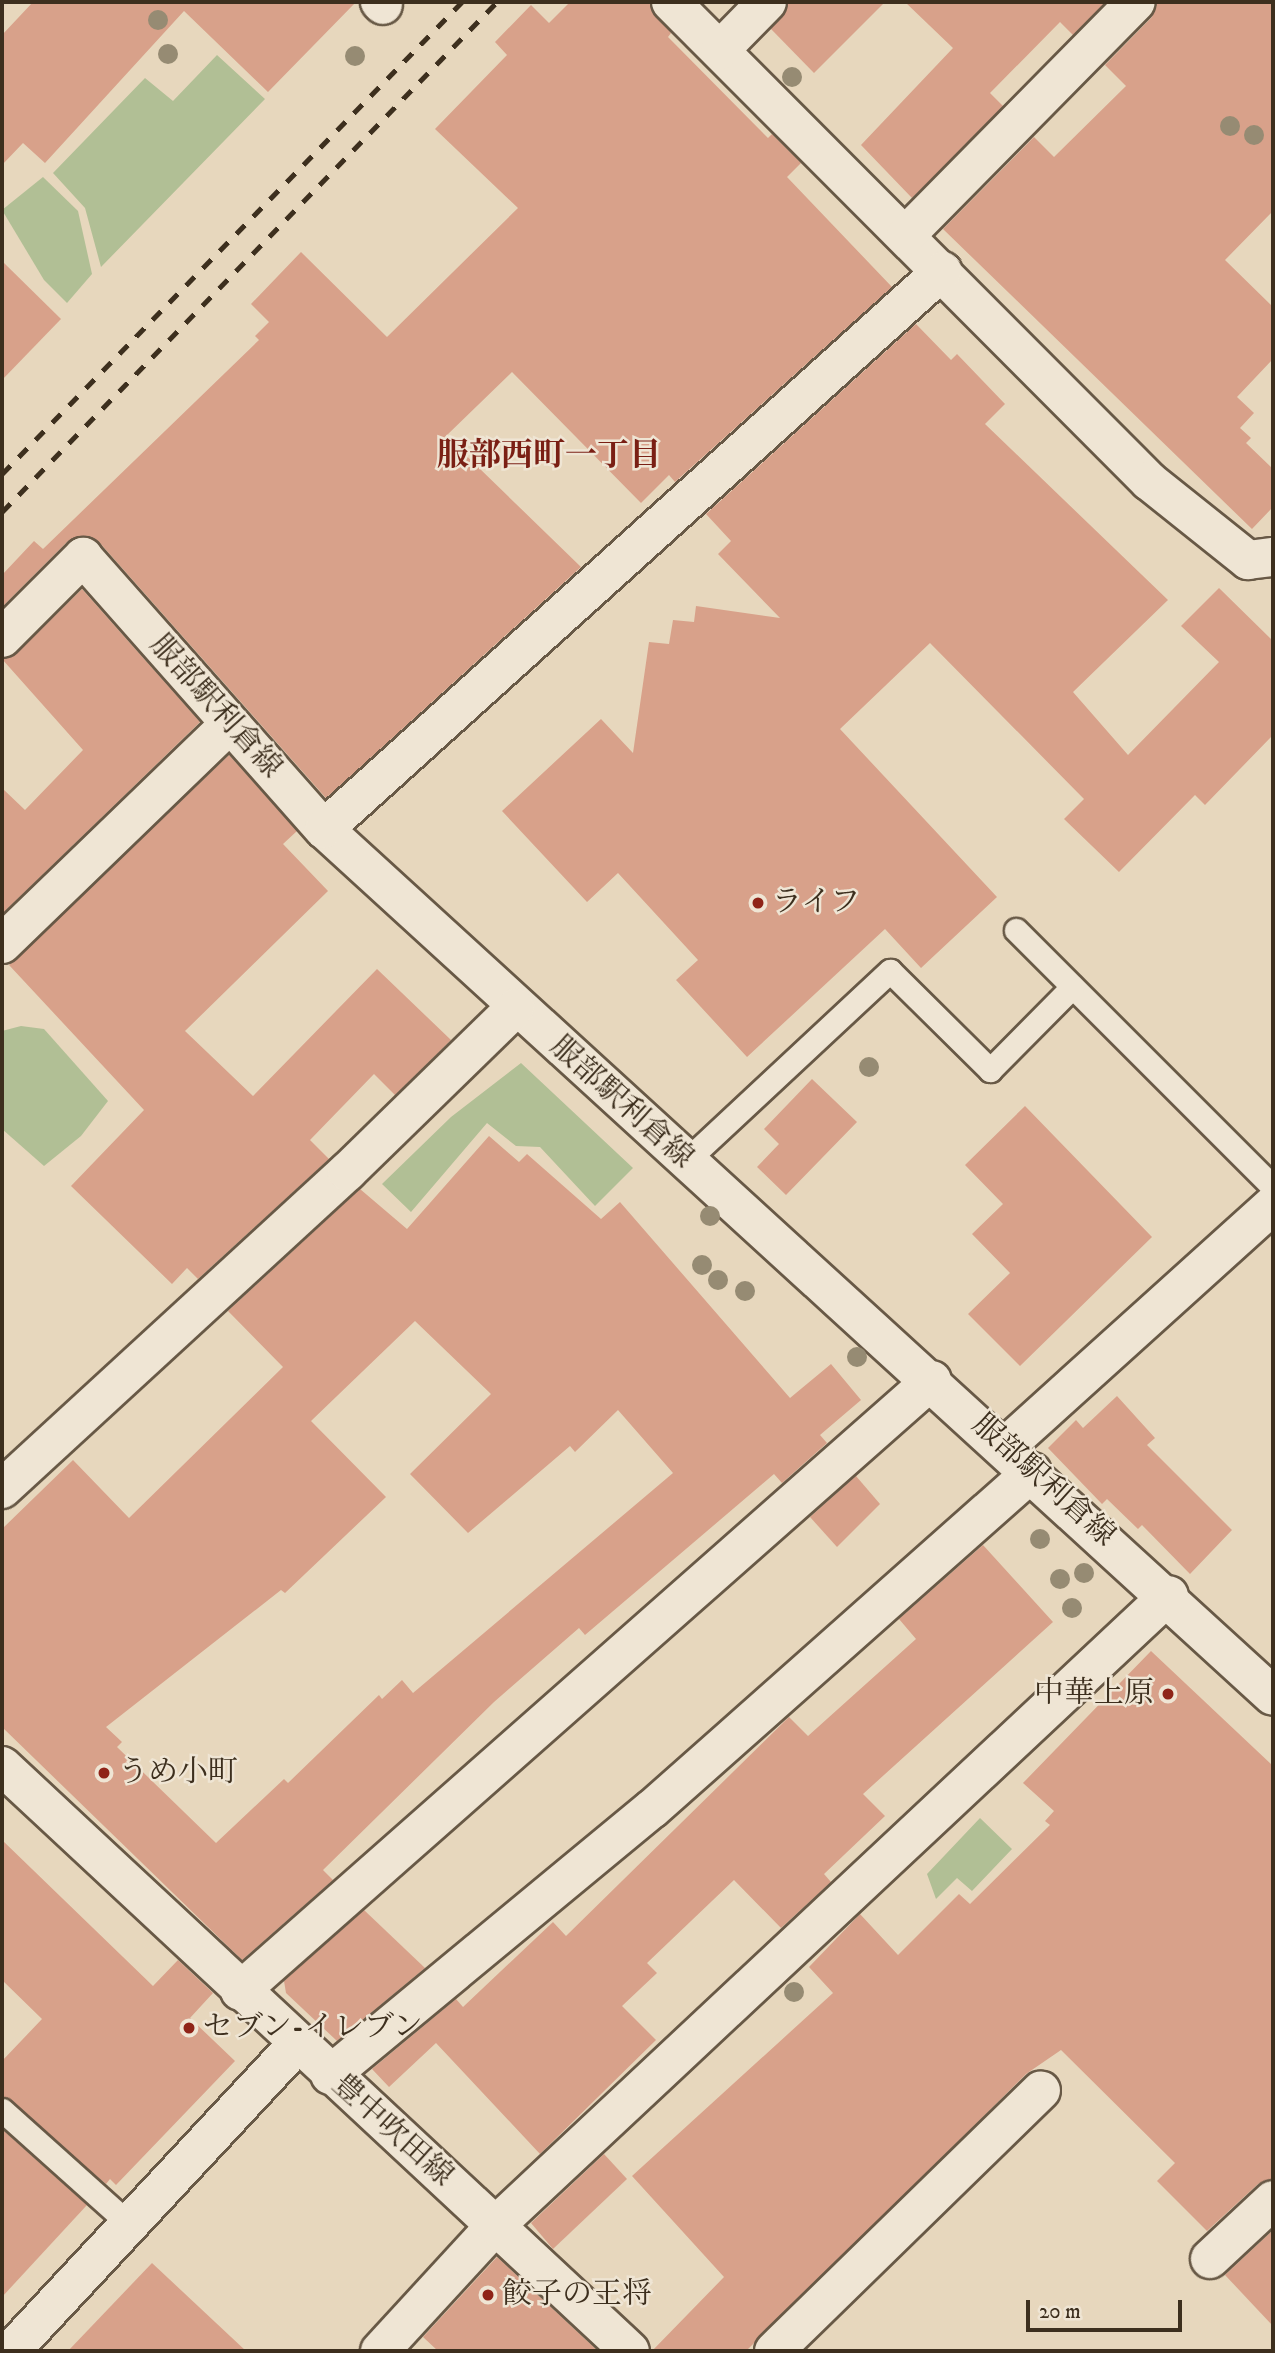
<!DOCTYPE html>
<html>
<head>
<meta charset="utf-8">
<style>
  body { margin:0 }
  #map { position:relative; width:1275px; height:2353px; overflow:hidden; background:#e7d7bd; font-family:"IM FELL DW Pica","Noto Serif JP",serif }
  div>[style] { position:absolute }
  .green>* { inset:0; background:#b1bf95 }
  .building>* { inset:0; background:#d8a18a }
  .roads { filter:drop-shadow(2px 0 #685946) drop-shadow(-2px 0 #685946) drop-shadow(0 2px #685946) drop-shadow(0 -2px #685946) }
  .lane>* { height:23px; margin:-11.5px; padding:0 11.5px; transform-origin:11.5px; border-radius:11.5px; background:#efe5d4 }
  .street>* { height:38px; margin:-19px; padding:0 19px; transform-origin:19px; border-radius:19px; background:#efe5d4 }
  .secondary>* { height:38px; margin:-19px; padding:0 19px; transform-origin:19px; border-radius:19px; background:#efe5d4 }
  .rail>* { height:5px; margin-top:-2.5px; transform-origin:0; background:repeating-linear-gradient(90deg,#3d2f1e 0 12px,transparent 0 24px) }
  .trees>* { width:20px; height:20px; margin:-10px; border-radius:50%; background:#968b73 }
  .dots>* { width:19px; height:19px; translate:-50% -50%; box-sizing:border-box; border:4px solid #efe5d4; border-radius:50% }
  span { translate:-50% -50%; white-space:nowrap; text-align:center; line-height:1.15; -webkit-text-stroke:5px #efe5d4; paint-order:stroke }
  .street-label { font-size:30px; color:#3d2f1e }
  .poi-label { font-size:30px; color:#3d2f1e }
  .left { translate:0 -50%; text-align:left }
  .right { translate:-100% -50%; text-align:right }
  .neighbourhood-label { font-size:32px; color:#7a1f14; font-weight:700 }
  .frame { position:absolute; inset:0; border:4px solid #3d2f1e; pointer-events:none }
  .scale { position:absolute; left:1026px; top:2300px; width:156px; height:32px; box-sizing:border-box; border:4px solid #3d2f1e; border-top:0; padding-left:9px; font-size:21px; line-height:24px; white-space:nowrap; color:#3d2f1e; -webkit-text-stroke:5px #efe5d4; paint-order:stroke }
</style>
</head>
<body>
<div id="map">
  <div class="green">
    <div style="clip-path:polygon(217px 55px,265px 99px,101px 267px,85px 208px,53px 173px,145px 78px,173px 101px)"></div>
    <div style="clip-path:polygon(43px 177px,78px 211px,92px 274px,67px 303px,44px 280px,2px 210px)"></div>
    <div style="clip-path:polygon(21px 1026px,44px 1029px,108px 1101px,81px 1136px,44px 1166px,2px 1129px,2px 1031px)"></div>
    <div style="clip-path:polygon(521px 1063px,633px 1168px,595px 1206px,540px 1147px,516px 1146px,487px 1123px,411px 1212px,382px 1184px,451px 1117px)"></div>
    <div style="clip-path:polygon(980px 1818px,1012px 1849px,972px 1891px,957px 1878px,936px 1899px,927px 1874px)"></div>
  </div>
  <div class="building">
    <div style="clip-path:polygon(33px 2px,356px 2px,268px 92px,184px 11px,45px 163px,23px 143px,2px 165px,2px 35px)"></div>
    <div style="clip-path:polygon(570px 2px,650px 2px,671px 33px,668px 37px,768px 138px,772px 134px,801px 163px,787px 177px,892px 287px,675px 482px,669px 475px,641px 503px,512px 372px,446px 436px,581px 567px,326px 798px,99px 542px,89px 536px,68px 541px,2px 607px,2px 575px,34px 541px,43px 549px,259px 340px,255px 336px,269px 322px,251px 304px,301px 252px,387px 337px,518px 208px,435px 129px,507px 55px,495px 42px,531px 5px,549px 23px)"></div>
    <div style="clip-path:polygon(788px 2px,885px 2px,814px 73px,771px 29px)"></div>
    <div style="clip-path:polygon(905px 2px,1106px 2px,1073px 35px,1060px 22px,990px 93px,1003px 106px,912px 198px,861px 145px,953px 48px)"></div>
    <div style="clip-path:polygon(1157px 2px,1273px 2px,1273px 211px,1225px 260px,1273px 307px,1273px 359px,1237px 397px,1254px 413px,1240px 428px,1251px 438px,1246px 443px,1273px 469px,1273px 507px,1252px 529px,943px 229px,1034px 137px,1054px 157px,1126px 86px,1105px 65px,1152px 17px)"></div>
    <div style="clip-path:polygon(2px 261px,61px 319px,2px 380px)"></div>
    <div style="clip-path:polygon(916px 324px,951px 360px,957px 354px,1005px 404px,985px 424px,1168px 600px,1073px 692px,1128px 755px,1219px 662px,1181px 626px,1219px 588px,1273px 641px,1273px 735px,1205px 805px,1195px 795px,1119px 872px,1064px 819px,1084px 799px,930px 643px,840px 729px,997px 897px,921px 968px,885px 929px,747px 1057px,676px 980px,698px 960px,618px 873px,587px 902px,502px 811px,601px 719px,633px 753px,649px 642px,669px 644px,673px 620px,694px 622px,696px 606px,780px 618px,718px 554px,731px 541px,706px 514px)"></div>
    <div style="clip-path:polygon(82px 589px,200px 722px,2px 914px,2px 788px,25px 810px,83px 750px,2px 659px,17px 653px)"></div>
    <div style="clip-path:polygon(229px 755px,297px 831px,283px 844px,328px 891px,185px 1031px,253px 1096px,377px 969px,451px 1040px,395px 1095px,374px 1074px,310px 1140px,329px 1159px,198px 1279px,187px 1268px,172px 1284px,71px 1186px,144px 1110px,9px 965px)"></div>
    <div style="clip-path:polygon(812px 1079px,857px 1122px,786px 1195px,757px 1167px,779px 1144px,764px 1129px)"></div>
    <div style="clip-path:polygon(1025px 1106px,1152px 1237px,1020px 1366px,968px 1314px,1010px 1273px,972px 1234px,1003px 1204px,965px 1165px)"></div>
    <div style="clip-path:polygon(evenodd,489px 1136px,519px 1162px,527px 1154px,601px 1219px,620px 1202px,790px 1398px,831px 1364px,861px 1400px,820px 1435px,827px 1443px,782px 1483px,774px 1474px,585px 1635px,579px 1628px,494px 1702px,323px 1870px,333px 1880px,242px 1960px,2px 1727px,2px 1529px,73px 1460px,129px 1518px,283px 1367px,228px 1311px,360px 1189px,407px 1229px,489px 1136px,415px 1321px,491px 1394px,410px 1474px,468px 1533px,570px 1446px,575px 1452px,618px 1410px,673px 1473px,413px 1693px,402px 1680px,382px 1699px,379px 1695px,288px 1783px,284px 1779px,216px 1843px,117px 1747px,122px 1742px,106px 1727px,281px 1590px,285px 1593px,386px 1497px,311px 1421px,415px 1321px)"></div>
    <div style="clip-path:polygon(1117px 1396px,1155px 1438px,1147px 1445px,1232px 1530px,1190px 1574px,1142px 1525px,1138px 1529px,1107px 1499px,1102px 1504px,1048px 1448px,1076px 1420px,1083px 1428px)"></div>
    <div style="clip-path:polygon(856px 1476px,880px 1504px,837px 1547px,810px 1517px)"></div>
    <div style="clip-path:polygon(983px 1545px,1053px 1622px,863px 1794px,885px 1816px,824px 1874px,831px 1882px,781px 1928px,734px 1880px,647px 1963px,657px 1973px,622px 2006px,656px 2040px,540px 2154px,436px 2043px,389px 2087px,372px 2069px,456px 1999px,463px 2007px,553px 1922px,566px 1936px,789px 1717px,808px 1736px,916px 1639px,899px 1619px)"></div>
    <div style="clip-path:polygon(1151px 1651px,1273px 1766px,1273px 2179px,1258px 2184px,1207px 2231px,1157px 2181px,1175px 2163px,1061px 2050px,1026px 2074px,746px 2351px,652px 2351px,724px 2277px,632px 2176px,833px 1993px,809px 1967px,860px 1914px,898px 1955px,959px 1894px,970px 1904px,1050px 1825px,1045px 1821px,1054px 1811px,1023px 1783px)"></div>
    <div style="clip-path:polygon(2px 1840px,153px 1986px,178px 1960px,213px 1993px,190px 2018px,235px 2061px,116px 2185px,110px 2179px,106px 2184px,2px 2096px,2px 2061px,42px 2019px,2px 1980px)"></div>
    <div style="clip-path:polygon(364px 1910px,425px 1968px,337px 2041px,286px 1993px,284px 1981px)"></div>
    <div style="clip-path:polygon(2px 2129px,87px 2205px,2px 2297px)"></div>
    <div style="clip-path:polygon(604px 2154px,627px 2179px,553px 2249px,531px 2223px)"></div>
    <div style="clip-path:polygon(1273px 2230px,1273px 2326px,1225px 2275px)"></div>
    <div style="clip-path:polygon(497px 2257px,598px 2351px,438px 2351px,423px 2337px)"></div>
    <div style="clip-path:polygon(152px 2263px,246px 2351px,68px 2351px)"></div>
  </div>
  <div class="roads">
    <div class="lane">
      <div style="left:1016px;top:930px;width:363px;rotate:45deg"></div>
      <div style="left:686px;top:1161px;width:279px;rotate:-43deg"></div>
      <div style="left:890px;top:971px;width:141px;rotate:44.7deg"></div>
      <div style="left:990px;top:1070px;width:117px;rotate:-45.3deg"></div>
      <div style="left:2px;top:2110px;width:172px;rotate:41.9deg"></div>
    </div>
    <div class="street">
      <div style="left:380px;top:2px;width:4px;rotate:45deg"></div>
      <div style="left:671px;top:2px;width:677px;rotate:45.06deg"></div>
      <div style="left:1149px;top:481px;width:127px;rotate:38.6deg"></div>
      <div style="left:1248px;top:560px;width:25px;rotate:-7deg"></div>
      <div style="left:720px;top:50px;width:67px;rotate:-45.6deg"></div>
      <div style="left:906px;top:235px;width:327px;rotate:-45.4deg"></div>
      <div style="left:2px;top:638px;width:115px;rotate:-45deg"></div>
      <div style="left:83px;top:557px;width:363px;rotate:48.5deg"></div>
      <div style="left:324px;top:829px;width:1285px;rotate:42.41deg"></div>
      <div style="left:324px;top:829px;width:833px;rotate:-42.08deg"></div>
      <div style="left:2px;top:944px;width:315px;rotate:-44deg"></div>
      <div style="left:1005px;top:1447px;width:361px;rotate:-42.1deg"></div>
      <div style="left:2px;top:1489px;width:469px;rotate:-42.6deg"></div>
      <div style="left:347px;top:1172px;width:235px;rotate:-44.3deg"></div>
      <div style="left:240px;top:1991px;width:923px;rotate:-41.44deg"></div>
      <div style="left:330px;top:2075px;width:418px;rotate:-39.6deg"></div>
      <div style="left:652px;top:1809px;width:508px;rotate:-41.57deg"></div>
      <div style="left:1210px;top:2259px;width:86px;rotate:-43.1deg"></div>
      <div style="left:11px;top:2351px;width:418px;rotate:-47deg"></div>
      <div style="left:380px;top:2351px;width:170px;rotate:-47.4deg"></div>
      <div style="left:495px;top:2226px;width:923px;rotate:-43.11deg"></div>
      <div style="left:774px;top:2351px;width:373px;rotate:-44.3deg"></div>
    </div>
    <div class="secondary">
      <div style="left:2px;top:1766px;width:858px;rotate:42.97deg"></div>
    </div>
  </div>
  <div class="rail">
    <div style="left:2px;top:474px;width:659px;rotate:-45.74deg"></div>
    <div style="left:2px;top:512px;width:711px;rotate:-45.86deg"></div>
  </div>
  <div class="trees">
    <div style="left:158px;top:20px"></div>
    <div style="left:168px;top:54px"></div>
    <div style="left:355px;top:56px"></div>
    <div style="left:792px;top:77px"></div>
    <div style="left:1230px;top:126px"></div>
    <div style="left:1254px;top:135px"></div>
    <div style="left:869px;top:1067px"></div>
    <div style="left:710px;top:1216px"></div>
    <div style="left:702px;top:1265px"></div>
    <div style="left:718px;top:1280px"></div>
    <div style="left:745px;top:1291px"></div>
    <div style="left:857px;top:1357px"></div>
    <div style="left:1040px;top:1539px"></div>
    <div style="left:1084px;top:1573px"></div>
    <div style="left:1060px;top:1579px"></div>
    <div style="left:1072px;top:1608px"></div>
    <div style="left:794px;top:1992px"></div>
  </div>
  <div class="dots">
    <div style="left:758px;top:903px;background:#8f2418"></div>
    <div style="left:1168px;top:1694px;background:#8f2418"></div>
    <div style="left:104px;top:1773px;background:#8f2418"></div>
    <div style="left:189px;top:2028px;background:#8f2418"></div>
    <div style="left:488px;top:2295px;background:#8f2418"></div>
  </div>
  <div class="street-label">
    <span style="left:215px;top:707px;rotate:48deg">服部駅利倉線</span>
    <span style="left:621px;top:1103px;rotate:42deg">服部駅利倉線</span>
    <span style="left:1043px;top:1481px;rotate:42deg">服部駅利倉線</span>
    <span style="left:392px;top:2131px;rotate:42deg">豊中吹田線</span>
  </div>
  <div class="poi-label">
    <span class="left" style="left:772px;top:903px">ライフ</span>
    <span class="right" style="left:1154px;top:1694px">中華上原</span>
    <span class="left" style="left:118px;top:1773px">うめ小町</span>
    <span class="left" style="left:203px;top:2028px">セブン-イレブン</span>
    <span class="left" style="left:502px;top:2295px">餃子の王将</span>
  </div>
  <div class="neighbourhood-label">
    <span style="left:549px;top:456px">服部西町一丁目</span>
  </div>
  <div class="frame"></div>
  <div class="scale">20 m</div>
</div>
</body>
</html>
